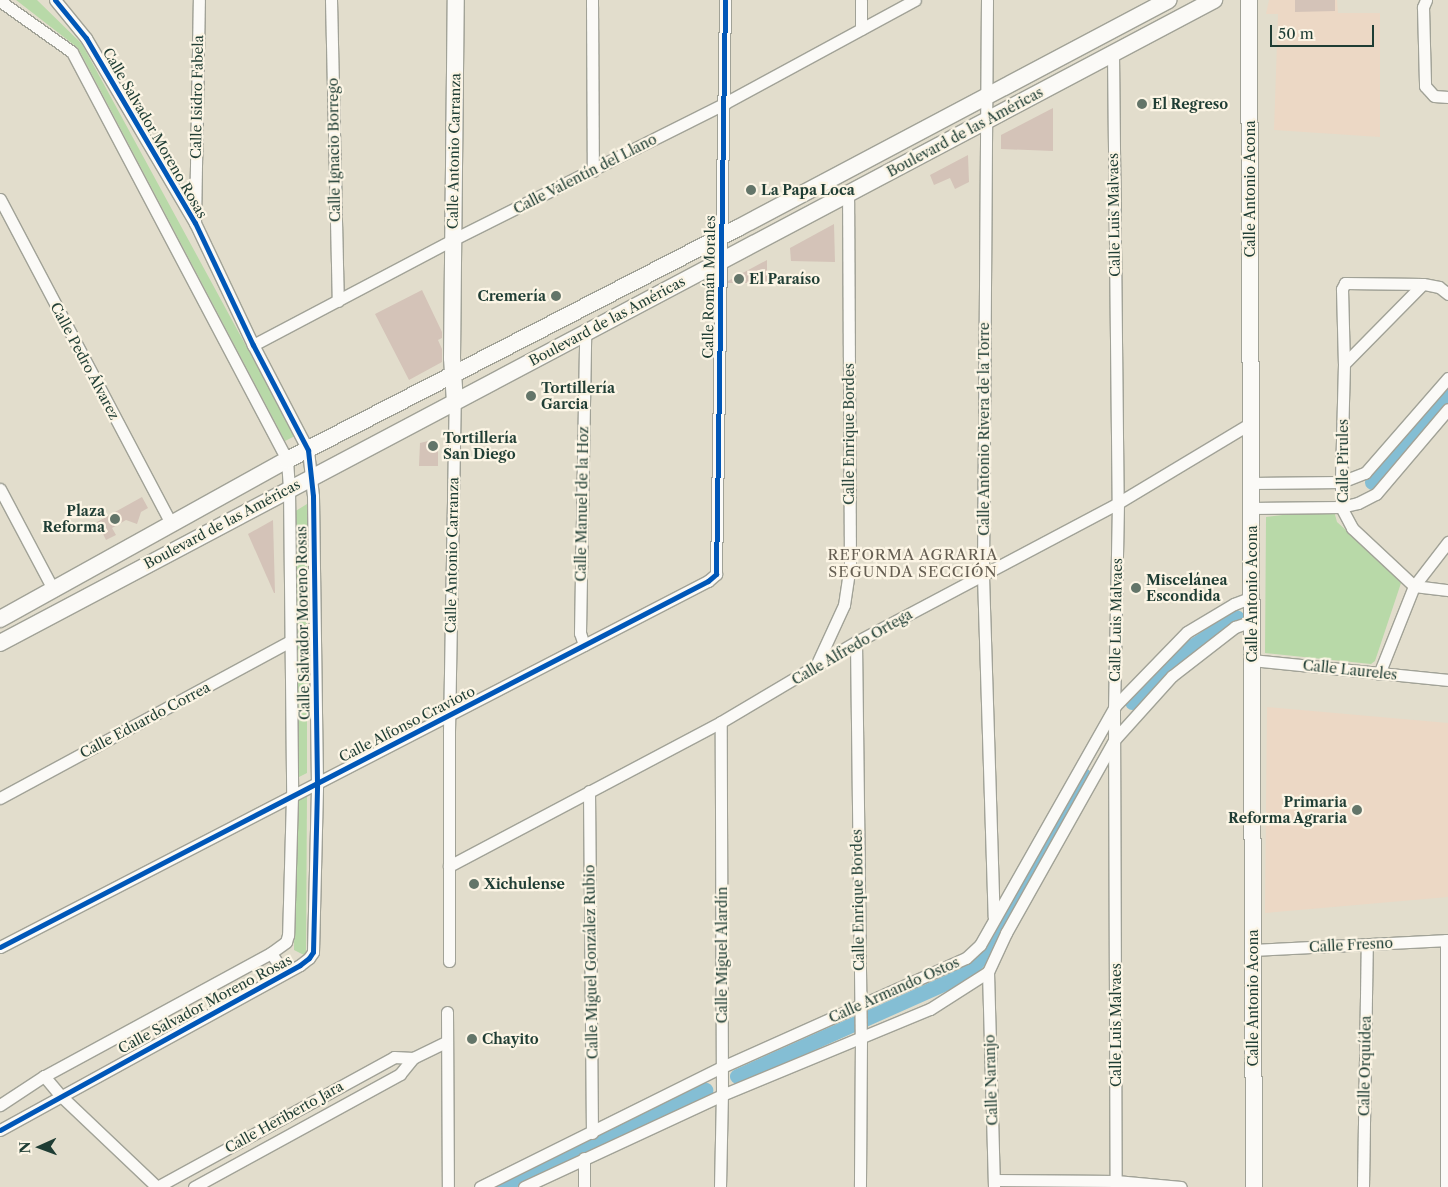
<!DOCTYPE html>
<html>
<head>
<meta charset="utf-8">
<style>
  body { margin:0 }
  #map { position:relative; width:1448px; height:1187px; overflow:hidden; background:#e2ddcc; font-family:"Libre Caslon Text",serif }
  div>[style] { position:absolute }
  .built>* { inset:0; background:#ecd8c5 }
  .green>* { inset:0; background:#b8d9a8 }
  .canal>* { height:15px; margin:-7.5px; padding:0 7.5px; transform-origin:7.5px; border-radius:7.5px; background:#84bed4 }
  .building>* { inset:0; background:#d4c3b8 }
  .roads { filter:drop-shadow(1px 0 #a1a297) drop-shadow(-1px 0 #a1a297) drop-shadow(0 1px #a1a297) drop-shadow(0 -1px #a1a297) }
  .street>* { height:11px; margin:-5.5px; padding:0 5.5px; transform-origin:5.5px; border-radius:5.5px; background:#fbfaf7 }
  .secondary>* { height:16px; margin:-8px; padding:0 8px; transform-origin:8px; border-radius:8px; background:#fbfaf7 }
  .cycleway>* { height:5px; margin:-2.5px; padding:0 2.5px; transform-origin:2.5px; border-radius:2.5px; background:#0057b8 }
  .dots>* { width:14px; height:14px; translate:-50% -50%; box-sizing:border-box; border:2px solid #fcf5e5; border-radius:50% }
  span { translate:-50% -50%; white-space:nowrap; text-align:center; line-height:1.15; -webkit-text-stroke:4.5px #fcf5e5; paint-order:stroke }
  .street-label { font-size:14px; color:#1f3d34 }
  .poi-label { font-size:14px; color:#1f3d34; font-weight:700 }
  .left { translate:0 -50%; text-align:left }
  .right { translate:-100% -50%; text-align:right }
  .neighbourhood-label { font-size:15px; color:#655e52; letter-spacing:1px }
  .north { position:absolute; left:15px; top:1122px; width:50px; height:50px; -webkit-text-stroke:4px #fcf5e5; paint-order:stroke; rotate:268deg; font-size:14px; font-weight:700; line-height:20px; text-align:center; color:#1f3d34 }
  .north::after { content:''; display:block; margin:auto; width:18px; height:22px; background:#1f3d34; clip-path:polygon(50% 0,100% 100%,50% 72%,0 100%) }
  .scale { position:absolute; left:1270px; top:25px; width:104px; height:22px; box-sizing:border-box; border:2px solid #1f3d34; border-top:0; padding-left:6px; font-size:15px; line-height:18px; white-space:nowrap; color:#1f3d34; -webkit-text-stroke:4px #fcf5e5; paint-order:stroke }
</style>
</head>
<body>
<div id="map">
  <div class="built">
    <div style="clip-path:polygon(1269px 0,1337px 0,1338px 13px,1380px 13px,1380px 137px,1274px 130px,1278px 14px,1266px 14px)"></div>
    <div style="clip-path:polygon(1267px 707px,1448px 723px,1448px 897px,1265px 913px)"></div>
  </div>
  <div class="green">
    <div style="clip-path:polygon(16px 0,37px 0,82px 44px,295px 436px,285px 441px,78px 48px)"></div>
    <div style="clip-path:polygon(307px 504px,307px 773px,295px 779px,294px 512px)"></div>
    <div style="clip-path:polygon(1324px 510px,1334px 511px,1337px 522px,1400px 579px,1401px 583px,1375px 661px,1371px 664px,1265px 653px,1266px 517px)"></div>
    <div style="clip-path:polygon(307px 793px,306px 956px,294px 950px,295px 798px)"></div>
  </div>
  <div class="canal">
    <div style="left:1372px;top:482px;width:115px;rotate:-48.5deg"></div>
    <div style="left:1132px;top:702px;width:71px;rotate:-44.4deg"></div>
    <div style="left:1183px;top:652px;width:64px;rotate:-32.9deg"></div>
    <div style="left:737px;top:1076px;width:235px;rotate:-24.1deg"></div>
    <div style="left:952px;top:980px;width:28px;rotate:-35deg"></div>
    <div style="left:975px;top:964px;width:16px;rotate:-47deg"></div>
    <div style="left:986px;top:952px;width:202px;rotate:-61.3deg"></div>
    <div style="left:498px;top:1187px;width:229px;rotate:-25.1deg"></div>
  </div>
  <div class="building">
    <div style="clip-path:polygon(1295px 0,1335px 0,1335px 11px,1295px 12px)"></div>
    <div style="clip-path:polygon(1053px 108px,1053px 151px,1001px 149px,1001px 135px)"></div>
    <div style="clip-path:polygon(968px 155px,969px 182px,955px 189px,950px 178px,934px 185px,930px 175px)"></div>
    <div style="clip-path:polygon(834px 224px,835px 262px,791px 261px,790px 248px)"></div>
    <div style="clip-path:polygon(767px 260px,767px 283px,728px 283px,728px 281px)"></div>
    <div style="clip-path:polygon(422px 290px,442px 332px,442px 338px,438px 340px,442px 349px,442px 362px,409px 380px,375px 314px)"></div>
    <div style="clip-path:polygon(428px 441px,438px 441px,438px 466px,419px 466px,420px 443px)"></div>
    <div style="clip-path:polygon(142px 497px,148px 508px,141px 512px,137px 524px,126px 520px,112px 528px,116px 535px,106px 540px,97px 522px)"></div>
    <div style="clip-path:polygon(273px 520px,275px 593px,274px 593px,248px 534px)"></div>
  </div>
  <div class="roads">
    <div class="street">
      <div style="left:331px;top:0;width:301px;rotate:88.7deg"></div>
      <div style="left:592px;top:0;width:171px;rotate:89.7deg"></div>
      <div style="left:861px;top:0;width:29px;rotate:90deg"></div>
      <div style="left:987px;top:0;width:576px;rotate:90.4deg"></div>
      <div style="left:983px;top:576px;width:341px;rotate:88.2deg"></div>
      <div style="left:1426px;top:0;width:8px;rotate:113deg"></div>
      <div style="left:1423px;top:7px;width:79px;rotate:88.5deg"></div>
      <div style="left:1425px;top:86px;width:13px;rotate:48deg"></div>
      <div style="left:1434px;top:96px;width:14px;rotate:4deg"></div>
      <div style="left:0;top:1px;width:88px;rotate:35.3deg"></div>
      <div style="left:72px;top:52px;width:461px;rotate:62.2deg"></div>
      <div style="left:287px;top:460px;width:28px;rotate:86deg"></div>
      <div style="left:289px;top:488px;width:308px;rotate:89.4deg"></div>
      <div style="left:292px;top:796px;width:139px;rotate:91.6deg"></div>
      <div style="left:288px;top:935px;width:7px;rotate:106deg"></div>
      <div style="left:286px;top:942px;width:19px;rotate:144deg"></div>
      <div style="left:271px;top:953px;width:258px;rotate:151.5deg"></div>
      <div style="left:44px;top:1076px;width:53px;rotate:146.6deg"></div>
      <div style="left:1113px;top:53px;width:450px;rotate:89.4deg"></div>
      <div style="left:1118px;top:503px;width:209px;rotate:91.1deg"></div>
      <div style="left:1114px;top:712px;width:475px;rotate:89.8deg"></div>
      <div style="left:0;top:199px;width:367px;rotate:62.2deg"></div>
      <div style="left:195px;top:223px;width:223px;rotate:-89deg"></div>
      <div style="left:1448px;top:294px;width:11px;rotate:-142deg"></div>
      <div style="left:1439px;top:287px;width:16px;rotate:-169deg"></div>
      <div style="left:1423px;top:284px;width:78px;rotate:-179.3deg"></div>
      <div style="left:1345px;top:283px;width:7px;rotate:117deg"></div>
      <div style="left:1342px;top:289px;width:75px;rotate:88.5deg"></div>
      <div style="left:1344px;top:364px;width:118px;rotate:91.5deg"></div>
      <div style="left:1341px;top:482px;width:25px;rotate:90deg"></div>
      <div style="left:1341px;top:507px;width:24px;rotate:62deg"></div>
      <div style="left:1352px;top:528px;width:85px;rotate:43.1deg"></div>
      <div style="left:1414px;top:586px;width:34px;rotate:7deg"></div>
      <div style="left:253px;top:345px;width:225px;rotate:-27.8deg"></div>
      <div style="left:452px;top:240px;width:305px;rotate:-26.6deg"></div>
      <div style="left:725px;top:103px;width:216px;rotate:-28.5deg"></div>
      <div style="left:1344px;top:364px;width:112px;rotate:-45.4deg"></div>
      <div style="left:1251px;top:483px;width:90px;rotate:-0.6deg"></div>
      <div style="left:1341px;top:482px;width:26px;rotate:-21deg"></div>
      <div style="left:1365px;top:473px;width:126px;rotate:-48.9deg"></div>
      <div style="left:0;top:489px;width:115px;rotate:62.1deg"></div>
      <div style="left:1251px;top:508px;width:90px;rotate:-0.6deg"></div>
      <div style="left:1341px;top:507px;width:17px;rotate:-13deg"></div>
      <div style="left:1358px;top:503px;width:20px;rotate:-27deg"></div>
      <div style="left:1376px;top:494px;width:111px;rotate:-49.7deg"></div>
      <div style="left:856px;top:642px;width:395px;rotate:89.3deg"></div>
      <div style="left:861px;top:1037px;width:150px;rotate:90.4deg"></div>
      <div style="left:584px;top:645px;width:13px;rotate:-108deg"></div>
      <div style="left:580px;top:633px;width:301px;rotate:-89deg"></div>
      <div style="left:1252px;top:660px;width:197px;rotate:5.8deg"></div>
      <div style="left:815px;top:668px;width:69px;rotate:-65.3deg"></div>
      <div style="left:844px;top:605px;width:40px;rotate:-81.5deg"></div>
      <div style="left:850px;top:565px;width:372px;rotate:-90.3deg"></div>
      <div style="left:1379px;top:674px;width:95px;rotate:-68.3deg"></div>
      <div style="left:1414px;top:586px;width:56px;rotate:-52.3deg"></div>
      <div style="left:589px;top:791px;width:342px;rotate:89.5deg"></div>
      <div style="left:0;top:798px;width:328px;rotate:-28.4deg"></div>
      <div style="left:449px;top:866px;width:308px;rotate:-27.9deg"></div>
      <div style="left:721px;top:722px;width:157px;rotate:-30.7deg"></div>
      <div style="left:856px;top:642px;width:297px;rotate:-27.9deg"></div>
      <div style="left:1118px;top:503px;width:155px;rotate:-31deg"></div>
      <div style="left:1446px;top:940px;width:247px;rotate:90deg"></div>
      <div style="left:0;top:947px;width:797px;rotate:-27.34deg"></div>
      <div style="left:708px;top:581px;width:11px;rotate:-41deg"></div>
      <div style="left:716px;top:574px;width:574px;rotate:-89.1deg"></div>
      <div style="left:1253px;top:950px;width:195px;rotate:-2.9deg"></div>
      <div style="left:271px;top:953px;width:24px;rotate:57deg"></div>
      <div style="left:449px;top:961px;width:230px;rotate:-90deg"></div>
      <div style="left:449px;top:731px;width:329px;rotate:-89deg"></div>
      <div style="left:988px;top:972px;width:215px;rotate:88.4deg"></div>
      <div style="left:447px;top:1012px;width:175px;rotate:89.7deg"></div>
      <div style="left:44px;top:1076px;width:25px;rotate:50deg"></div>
      <div style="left:60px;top:1095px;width:134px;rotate:43.5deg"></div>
      <div style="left:0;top:1130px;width:342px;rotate:-28.8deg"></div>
      <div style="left:300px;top:965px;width:11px;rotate:-38deg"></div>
      <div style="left:309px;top:958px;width:7px;rotate:-56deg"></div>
      <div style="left:313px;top:952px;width:169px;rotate:-88.6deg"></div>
      <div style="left:317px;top:783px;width:287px;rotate:-90.8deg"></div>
      <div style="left:313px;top:496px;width:46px;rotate:-96.2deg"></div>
      <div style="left:308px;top:450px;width:119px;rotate:-117.6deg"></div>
      <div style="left:253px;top:345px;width:135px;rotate:-115.4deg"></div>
      <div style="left:195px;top:223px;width:215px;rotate:-120.5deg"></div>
      <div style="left:86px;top:38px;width:49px;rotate:-129.2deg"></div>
      <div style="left:994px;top:1180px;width:122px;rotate:0.5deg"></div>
      <div style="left:1116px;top:1181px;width:65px;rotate:5.3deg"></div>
      <div style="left:157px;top:1187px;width:270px;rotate:-28.7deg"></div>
      <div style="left:394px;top:1057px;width:19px;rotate:3deg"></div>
      <div style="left:194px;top:1187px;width:235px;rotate:-28.7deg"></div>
      <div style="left:400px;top:1074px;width:21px;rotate:-51deg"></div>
      <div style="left:413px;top:1058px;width:37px;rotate:-26deg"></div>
      <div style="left:480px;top:1187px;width:270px;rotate:-26.4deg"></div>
      <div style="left:722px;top:1067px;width:267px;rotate:-24.1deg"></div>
      <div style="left:966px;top:958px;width:19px;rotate:-43deg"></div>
      <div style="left:980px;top:945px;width:274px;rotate:-60.5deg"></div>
      <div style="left:1115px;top:706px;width:103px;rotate:-45.8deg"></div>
      <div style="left:1187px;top:632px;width:55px;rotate:-30.8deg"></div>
      <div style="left:1234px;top:604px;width:19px;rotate:-21deg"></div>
      <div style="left:524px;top:1187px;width:218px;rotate:-24.9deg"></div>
      <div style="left:722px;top:1095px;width:225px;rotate:-22.5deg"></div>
      <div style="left:930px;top:1009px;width:69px;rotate:-32.5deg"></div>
      <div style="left:988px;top:972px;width:43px;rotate:-65.2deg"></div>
      <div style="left:1006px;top:933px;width:223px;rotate:-60.7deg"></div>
      <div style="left:1115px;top:739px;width:85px;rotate:-47.9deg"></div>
      <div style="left:1172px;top:676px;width:80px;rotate:-37.9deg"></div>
      <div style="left:1235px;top:627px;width:18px;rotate:-19deg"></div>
      <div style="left:584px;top:1187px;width:29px;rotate:-90deg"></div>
      <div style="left:720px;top:1187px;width:92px;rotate:-88.8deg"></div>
      <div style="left:722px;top:1095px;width:373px;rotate:-90.2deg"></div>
      <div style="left:1363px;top:1187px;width:243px;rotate:-89.1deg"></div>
    </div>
    <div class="secondary">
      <div style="left:1249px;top:0;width:1187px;rotate:89.76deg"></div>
      <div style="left:455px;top:402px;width:44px;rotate:-93.9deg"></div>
      <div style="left:452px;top:358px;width:358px;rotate:-89.4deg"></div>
      <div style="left:0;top:619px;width:328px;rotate:-29deg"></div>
      <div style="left:287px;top:460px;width:507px;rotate:-27.22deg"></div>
      <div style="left:738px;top:228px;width:487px;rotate:-27.9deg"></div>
      <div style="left:0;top:643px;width:1374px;rotate:-27.91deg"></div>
    </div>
  </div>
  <div class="cycleway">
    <div style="left:0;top:947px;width:797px;rotate:-27.34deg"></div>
    <div style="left:708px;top:581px;width:11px;rotate:-41deg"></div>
    <div style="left:716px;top:574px;width:574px;rotate:-89.1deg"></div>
    <div style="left:0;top:1130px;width:342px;rotate:-28.8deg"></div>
    <div style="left:300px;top:965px;width:11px;rotate:-38deg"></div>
    <div style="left:309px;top:958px;width:7px;rotate:-56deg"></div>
    <div style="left:313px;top:952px;width:169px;rotate:-88.6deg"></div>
    <div style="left:317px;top:783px;width:287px;rotate:-90.8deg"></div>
    <div style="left:313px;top:496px;width:46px;rotate:-96.2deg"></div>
    <div style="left:308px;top:450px;width:119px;rotate:-117.6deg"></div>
    <div style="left:253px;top:345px;width:135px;rotate:-115.4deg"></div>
    <div style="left:195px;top:223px;width:215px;rotate:-120.5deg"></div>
    <div style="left:86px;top:38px;width:49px;rotate:-129.2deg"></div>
  </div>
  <div class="dots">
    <div style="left:1142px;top:104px;background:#637569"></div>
    <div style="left:751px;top:190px;background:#637569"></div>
    <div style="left:739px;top:279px;background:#637569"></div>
    <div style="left:556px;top:296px;background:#637569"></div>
    <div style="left:531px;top:396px;background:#637569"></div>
    <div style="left:433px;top:446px;background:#637569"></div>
    <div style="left:115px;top:519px;background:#637569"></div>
    <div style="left:1136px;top:588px;background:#637569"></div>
    <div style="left:1357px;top:810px;background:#637569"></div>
    <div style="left:474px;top:884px;background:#637569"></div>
    <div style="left:472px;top:1039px;background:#637569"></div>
  </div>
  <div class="street-label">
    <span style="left:197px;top:97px;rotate:-89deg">Calle Isidro Fabela</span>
    <span style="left:965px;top:132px;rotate:-28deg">Boulevard de las Américas</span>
    <span style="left:155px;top:133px;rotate:60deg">Calle Salvador Moreno Rosas</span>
    <span style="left:334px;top:150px;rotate:-91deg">Calle Ignacio Borrego</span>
    <span style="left:454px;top:151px;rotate:-89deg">Calle Antonio Carranza</span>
    <span style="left:585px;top:174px;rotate:-27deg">Calle Valentín del Llano</span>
    <span style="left:1250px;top:189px;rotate:-90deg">Calle Antonio Acona</span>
    <span style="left:1114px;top:215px;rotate:-91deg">Calle Luis Malvaes</span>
    <span style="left:709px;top:287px;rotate:-89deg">Calle Román Morales</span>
    <span style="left:607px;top:321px;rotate:-28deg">Boulevard de las Américas</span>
    <span style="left:85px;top:361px;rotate:62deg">Calle Pedro Álvarez</span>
    <span style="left:984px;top:429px;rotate:-90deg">Calle Antonio Rivera de la Torre</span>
    <span style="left:849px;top:434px;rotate:-90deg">Calle Enrique Bordes</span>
    <span style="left:1343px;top:461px;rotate:-90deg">Calle Pirules</span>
    <span style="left:582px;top:504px;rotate:-89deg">Calle Manuel de la Hoz</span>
    <span style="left:222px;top:524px;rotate:-28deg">Boulevard de las Américas</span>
    <span style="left:452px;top:555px;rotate:-89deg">Calle Antonio Carranza</span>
    <span style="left:1252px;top:594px;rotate:-90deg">Calle Antonio Acona</span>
    <span style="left:1116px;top:620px;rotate:-89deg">Calle Luis Malvaes</span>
    <span style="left:303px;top:623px;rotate:-91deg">Calle Salvador Moreno Rosas</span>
    <span style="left:852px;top:647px;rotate:-30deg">Calle Alfredo Ortega</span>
    <span style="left:1350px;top:670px;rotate:6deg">Calle Laureles</span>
    <span style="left:145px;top:720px;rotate:-28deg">Calle Eduardo Correa</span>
    <span style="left:407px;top:724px;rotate:-27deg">Calle Alfonso Cravioto</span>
    <span style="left:858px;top:900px;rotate:-91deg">Calle Enrique Bordes</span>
    <span style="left:1351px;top:945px;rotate:-3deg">Calle Fresno</span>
    <span style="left:722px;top:955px;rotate:-90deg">Calle Miguel Alardín</span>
    <span style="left:591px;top:962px;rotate:-91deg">Calle Miguel González Rubio</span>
    <span style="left:894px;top:990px;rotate:-24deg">Calle Armando Ostos</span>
    <span style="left:1253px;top:998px;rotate:-90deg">Calle Antonio Acona</span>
    <span style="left:205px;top:1004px;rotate:-28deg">Calle Salvador Moreno Rosas</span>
    <span style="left:1116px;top:1025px;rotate:-90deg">Calle Luis Malvaes</span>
    <span style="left:1365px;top:1066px;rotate:-89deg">Calle Orquídea</span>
    <span style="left:991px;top:1080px;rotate:-92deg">Calle Naranjo</span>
    <span style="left:284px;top:1117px;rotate:-29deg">Calle Heriberto Jara</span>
  </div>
  <div class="poi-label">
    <span class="left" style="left:1152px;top:104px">El Regreso</span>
    <span class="left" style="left:761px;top:190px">La Papa Loca</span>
    <span class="left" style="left:749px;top:279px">El Paraíso</span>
    <span class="right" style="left:546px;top:296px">Cremería</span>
    <span class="left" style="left:541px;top:396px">Tortillería<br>Garcia</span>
    <span class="left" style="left:443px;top:446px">Tortillería<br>San Diego</span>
    <span class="right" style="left:105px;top:519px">Plaza<br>Reforma</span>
    <span class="left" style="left:1146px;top:588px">Miscelánea<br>Escondida</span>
    <span class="right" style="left:1347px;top:810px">Primaria<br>Reforma Agraria</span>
    <span class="left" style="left:484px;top:884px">Xichulense</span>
    <span class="left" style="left:482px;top:1039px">Chayito</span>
  </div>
  <div class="neighbourhood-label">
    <span style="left:913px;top:563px">REFORMA AGRARIA<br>SEGUNDA SECCIÓN</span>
  </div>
  <div class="north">N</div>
  <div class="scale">50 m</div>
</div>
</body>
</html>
